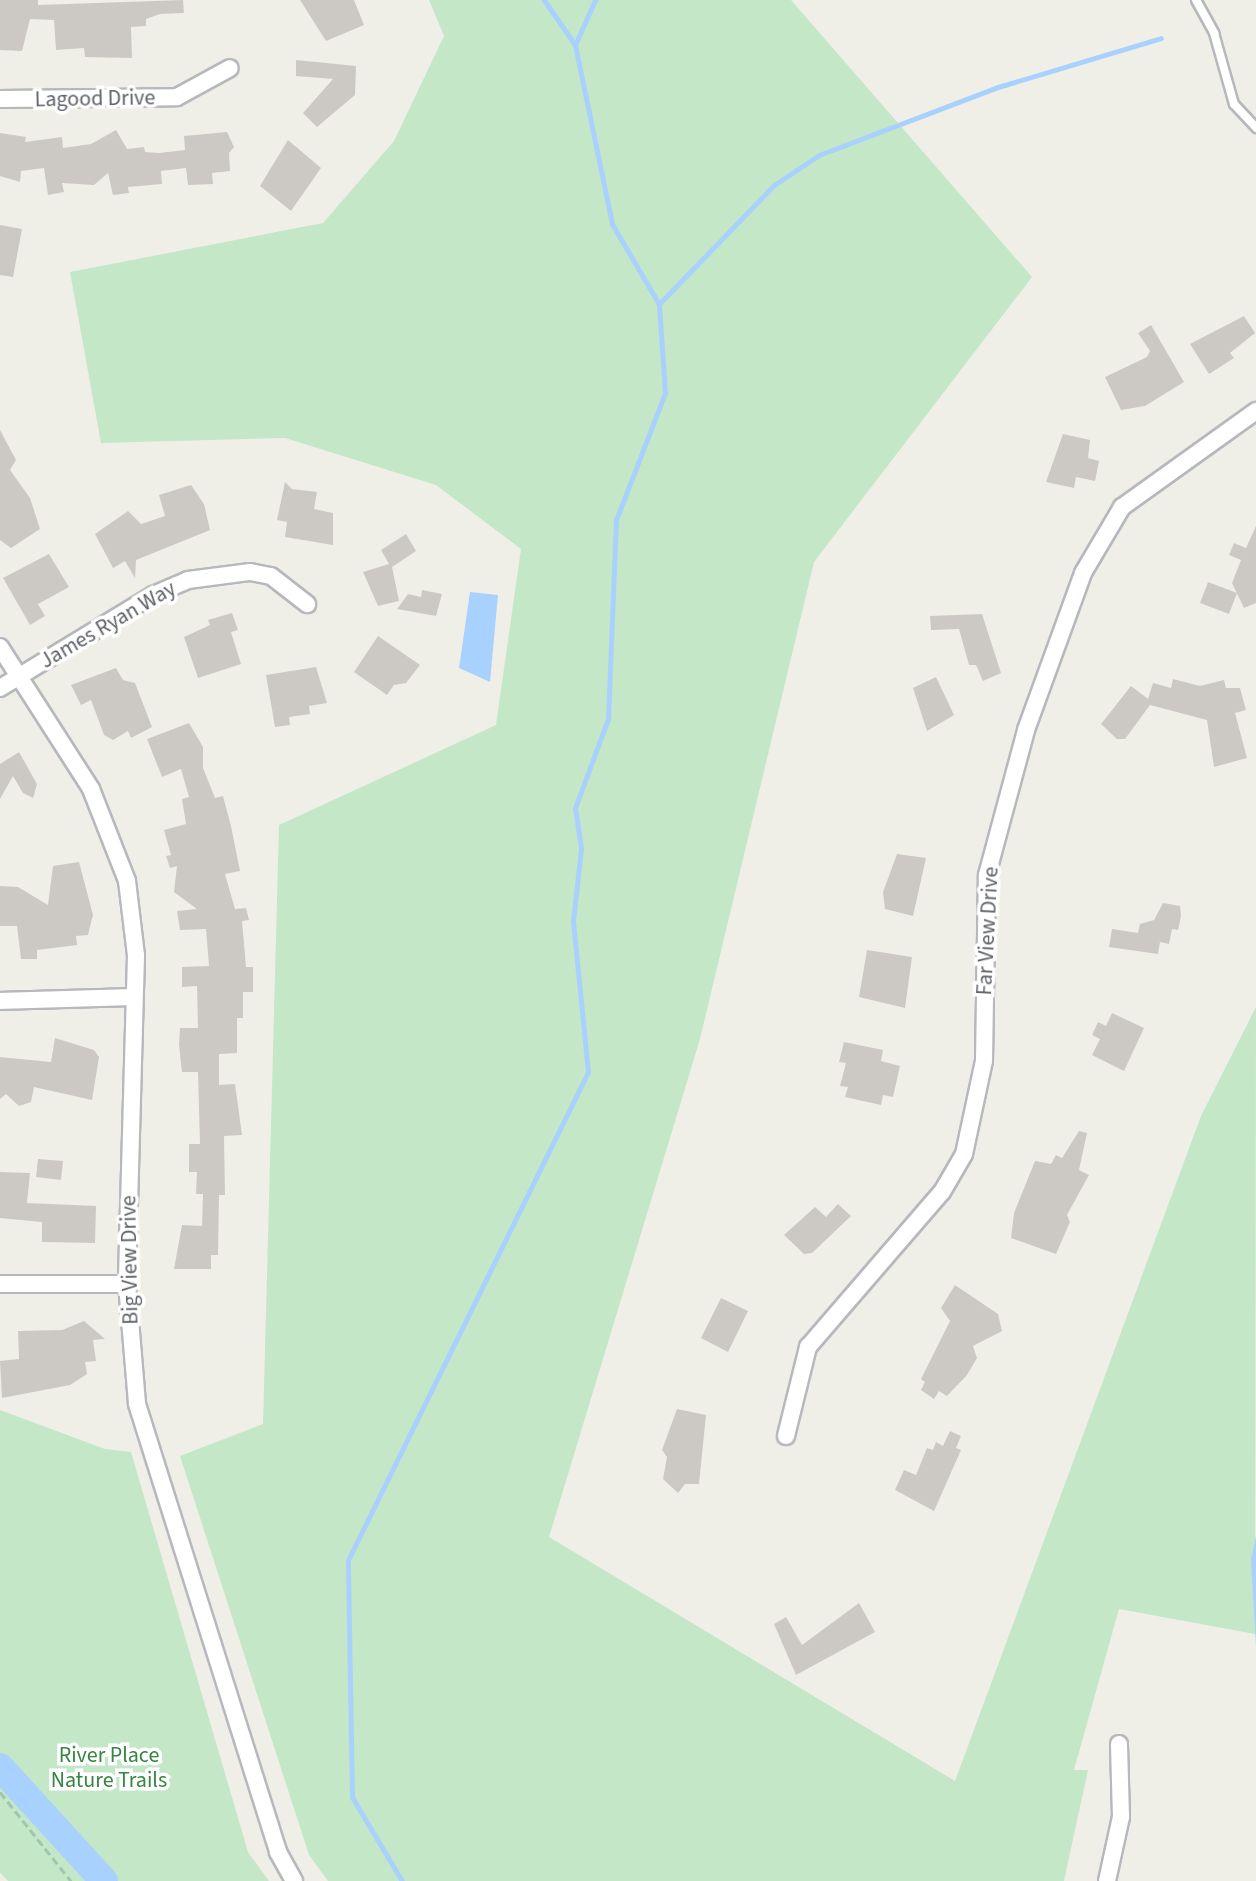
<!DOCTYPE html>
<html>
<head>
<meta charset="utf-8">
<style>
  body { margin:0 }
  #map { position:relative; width:1256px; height:1881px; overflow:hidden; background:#f0efe7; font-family:"Source Sans 3",sans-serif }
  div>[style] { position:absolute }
  .green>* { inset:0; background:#c4e7c7 }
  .water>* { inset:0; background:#a9d1fe }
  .stream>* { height:5px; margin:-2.5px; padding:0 2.5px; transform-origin:2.5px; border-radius:2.5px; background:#a9d1fe }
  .river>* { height:28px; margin:-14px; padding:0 14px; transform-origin:14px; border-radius:14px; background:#a9d1fe }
  .building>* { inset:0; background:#ccc9c4 }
  .path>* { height:3px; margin-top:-1.5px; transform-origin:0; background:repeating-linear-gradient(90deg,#9dc8ae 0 8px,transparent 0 12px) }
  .roads { filter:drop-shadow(2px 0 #b7b8bd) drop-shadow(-2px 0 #b7b8bd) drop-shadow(0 2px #b7b8bd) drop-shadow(0 -2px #b7b8bd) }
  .service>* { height:8px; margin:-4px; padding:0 4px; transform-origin:4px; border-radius:4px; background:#fff }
  .minor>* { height:16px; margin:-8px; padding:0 8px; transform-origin:8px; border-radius:8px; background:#fff }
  span { translate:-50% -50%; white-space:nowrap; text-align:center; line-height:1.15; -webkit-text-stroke:7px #fff; paint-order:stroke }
  .street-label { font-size:22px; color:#5e6167 }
  .park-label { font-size:22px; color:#368641 }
</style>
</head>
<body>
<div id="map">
  <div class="green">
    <div style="clip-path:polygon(429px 0,791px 0,1032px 277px,814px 562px,700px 1039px,549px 1537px,955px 1781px,1201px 1116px,1256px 1007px,1255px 1634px,1119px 1609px,1074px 1770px,1088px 1770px,1064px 1881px,328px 1881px,309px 1855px,180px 1456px,263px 1424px,279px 825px,496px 725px,521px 549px,436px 485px,285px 438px,101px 443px,70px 272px,323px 223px,394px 141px,444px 36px)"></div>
    <div style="clip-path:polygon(0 1410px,105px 1449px,131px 1452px,248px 1852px,269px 1881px,8px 1881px,0 1873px)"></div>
  </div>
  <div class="water">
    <div style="clip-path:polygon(470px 592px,498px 595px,490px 682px,459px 668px)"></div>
    <div style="clip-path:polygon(1256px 1536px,1256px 1647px,1251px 1560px)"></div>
  </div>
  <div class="stream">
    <div style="left:544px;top:0;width:55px;rotate:55.4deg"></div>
    <div style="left:595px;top:0;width:49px;rotate:114deg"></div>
    <div style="left:575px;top:45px;width:183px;rotate:78.3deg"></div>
    <div style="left:612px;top:224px;width:93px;rotate:59.6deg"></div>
    <div style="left:402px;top:1881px;width:98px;rotate:-120.8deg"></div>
    <div style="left:352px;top:1797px;width:237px;rotate:-91deg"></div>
    <div style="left:348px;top:1560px;width:544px;rotate:-63.81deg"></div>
    <div style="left:588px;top:1072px;width:152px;rotate:-95.7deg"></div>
    <div style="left:573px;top:921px;width:73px;rotate:-83.7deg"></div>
    <div style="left:581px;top:848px;width:40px;rotate:-98.5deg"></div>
    <div style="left:575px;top:808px;width:95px;rotate:-69.7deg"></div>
    <div style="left:608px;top:719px;width:199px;rotate:-87.7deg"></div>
    <div style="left:616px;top:520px;width:136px;rotate:-68.9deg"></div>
    <div style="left:665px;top:393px;width:89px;rotate:-93.9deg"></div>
    <div style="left:659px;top:304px;width:165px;rotate:-46deg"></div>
    <div style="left:774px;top:185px;width:54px;rotate:-33.7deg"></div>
    <div style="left:819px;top:155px;width:191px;rotate:-20.8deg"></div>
    <div style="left:998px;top:87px;width:170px;rotate:-16.7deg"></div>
  </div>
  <div class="river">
    <div style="left:0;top:1767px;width:154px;rotate:47.6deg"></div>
  </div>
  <div class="building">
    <div style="clip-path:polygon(0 0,38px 0,38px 5px,183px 0,184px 13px,160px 14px,146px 19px,146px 26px,131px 27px,132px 58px,85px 57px,84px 48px,56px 50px,54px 20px,30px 19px,22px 51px,0 50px)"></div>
    <div style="clip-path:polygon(300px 0,354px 0,364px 25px,326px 41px)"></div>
    <div style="clip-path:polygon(296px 60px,356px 66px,355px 95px,317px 127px,303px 113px,333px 79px,296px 76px)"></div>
    <div style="clip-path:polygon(116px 130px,127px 149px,144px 147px,145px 152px,159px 153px,185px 150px,184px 136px,227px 132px,234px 147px,229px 153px,230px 171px,212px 173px,213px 184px,188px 185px,186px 168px,161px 171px,162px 184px,128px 187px,129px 193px,113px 195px,108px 173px,94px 185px,62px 183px,64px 192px,48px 195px,44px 168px,21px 171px,20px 182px,0 176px,0 133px,26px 137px,25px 142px,62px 137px,63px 148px,91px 144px)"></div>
    <div style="clip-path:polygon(288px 140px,321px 168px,291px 211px,260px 186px)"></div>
    <div style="clip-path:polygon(0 225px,22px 229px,13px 277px,0 275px)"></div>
    <div style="clip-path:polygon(1244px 316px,1255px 333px,1230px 353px,1234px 358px,1209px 374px,1190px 344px)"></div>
    <div style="clip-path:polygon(1151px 325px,1184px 382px,1145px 406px,1121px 410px,1105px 377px,1147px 357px,1150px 351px,1138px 333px)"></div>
    <div style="clip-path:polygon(0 430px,16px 460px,10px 470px,30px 498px,40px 529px,11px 548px,0 540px)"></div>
    <div style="clip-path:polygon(1063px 434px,1090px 440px,1088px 458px,1099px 461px,1095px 481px,1076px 477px,1074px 488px,1046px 482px)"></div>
    <div style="clip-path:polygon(285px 482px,292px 489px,317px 492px,314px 509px,333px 513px,333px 545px,285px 537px,287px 522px,277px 520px)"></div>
    <div style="clip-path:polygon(191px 485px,204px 504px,210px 530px,136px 560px,135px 578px,125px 561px,113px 568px,95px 534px,128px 511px,141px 524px,165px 516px,159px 495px)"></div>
    <div style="clip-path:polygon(1256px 526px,1256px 603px,1244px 608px,1232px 583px,1241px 560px,1229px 555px,1234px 543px,1246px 548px)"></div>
    <div style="clip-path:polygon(406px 534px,416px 551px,392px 567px,399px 601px,378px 606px,363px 572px,389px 564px,381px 550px)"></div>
    <div style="clip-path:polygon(49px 554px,69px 587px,38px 604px,45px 616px,30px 625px,3px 578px)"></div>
    <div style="clip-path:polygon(1208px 582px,1237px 593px,1229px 614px,1200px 603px)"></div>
    <div style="clip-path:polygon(422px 590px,442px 594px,436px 616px,397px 609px,408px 594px,421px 597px)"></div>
    <div style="clip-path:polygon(232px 613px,238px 630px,231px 632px,241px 664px,198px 678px,184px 637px,210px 625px,208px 620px)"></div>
    <div style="clip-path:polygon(982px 614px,1001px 673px,983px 681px,976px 665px,969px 665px,959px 629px,931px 630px,930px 616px)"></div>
    <div style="clip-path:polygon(378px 636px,420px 665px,406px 683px,394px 685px,387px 695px,354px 672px)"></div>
    <div style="clip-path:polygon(316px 667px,327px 703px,309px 706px,310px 714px,289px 717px,290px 725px,275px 727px,266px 675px)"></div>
    <div style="clip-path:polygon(116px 668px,123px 680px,135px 683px,152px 727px,131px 738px,128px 731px,113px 740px,104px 735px,91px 700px,81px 705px,71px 685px)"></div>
    <div style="clip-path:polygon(936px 677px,954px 715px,927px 731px,913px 688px)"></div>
    <div style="clip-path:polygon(1173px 679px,1200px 686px,1224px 680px,1226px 688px,1240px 688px,1246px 710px,1235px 713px,1247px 758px,1214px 767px,1207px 720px,1150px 705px,1125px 739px,1117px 739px,1101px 724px,1131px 686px,1148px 699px,1153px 683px,1171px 688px)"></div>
    <div style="clip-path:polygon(189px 723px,203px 747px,203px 768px,215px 798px,223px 796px,231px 826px,240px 871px,225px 874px,235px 909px,246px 908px,249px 920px,242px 921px,246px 967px,253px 967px,253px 992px,243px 992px,243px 1018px,237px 1018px,237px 1053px,219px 1054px,219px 1085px,235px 1084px,242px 1135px,224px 1136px,225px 1195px,219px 1195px,218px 1255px,211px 1255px,211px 1269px,174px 1269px,182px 1225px,202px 1226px,203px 1194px,196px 1194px,197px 1172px,189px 1172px,189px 1144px,200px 1144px,198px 1072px,182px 1072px,179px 1045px,180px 1028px,198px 1028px,197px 986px,182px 987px,182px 967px,209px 966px,206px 929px,180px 930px,177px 911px,197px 909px,174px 892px,177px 866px,170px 868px,166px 856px,171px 855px,164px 830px,186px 824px,182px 799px,189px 797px,181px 769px,162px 777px,147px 739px)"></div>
    <div style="clip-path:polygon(19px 752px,37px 784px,33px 798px,23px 793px,13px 776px,0 799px,0 764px)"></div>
    <div style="clip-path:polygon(897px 854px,926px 858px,913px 916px,885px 909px,883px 892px)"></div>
    <div style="clip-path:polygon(79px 862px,93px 915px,88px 935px,76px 936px,77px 945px,37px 950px,37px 959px,21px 959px,17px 926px,0 926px,0 886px,18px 887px,48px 905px,53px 866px)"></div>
    <div style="clip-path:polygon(1163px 903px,1180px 906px,1181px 916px,1178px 930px,1172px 929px,1169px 944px,1160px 942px,1158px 954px,1109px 947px,1112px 929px,1138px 933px,1140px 924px,1154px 920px)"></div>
    <div style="clip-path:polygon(867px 950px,912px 957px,905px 1008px,859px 997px)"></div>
    <div style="clip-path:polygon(1112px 1013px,1144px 1028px,1124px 1071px,1092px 1055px,1100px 1039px,1092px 1035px,1098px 1022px,1106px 1026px)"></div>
    <div style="clip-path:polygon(55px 1038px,94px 1050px,99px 1057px,92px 1100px,34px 1087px,31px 1102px,19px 1106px,6px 1094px,0 1099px,0 1057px,51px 1062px)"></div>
    <div style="clip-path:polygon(844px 1042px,883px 1050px,881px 1061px,900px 1066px,893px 1097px,883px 1095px,881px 1105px,845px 1097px,848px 1087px,840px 1086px,846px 1063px,839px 1062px)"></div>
    <div style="clip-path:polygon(1079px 1131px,1087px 1133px,1079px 1170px,1089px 1175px,1067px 1215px,1070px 1222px,1056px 1254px,1011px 1238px,1014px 1213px,1035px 1161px,1051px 1164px,1056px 1155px,1062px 1158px)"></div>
    <div style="clip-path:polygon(38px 1159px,63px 1161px,61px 1180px,36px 1177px)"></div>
    <div style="clip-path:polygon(0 1172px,30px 1173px,27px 1203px,96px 1206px,95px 1243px,42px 1242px,42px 1222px,0 1218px)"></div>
    <div style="clip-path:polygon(838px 1204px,851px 1216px,812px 1253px,804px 1254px,784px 1235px,815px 1207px,826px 1217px)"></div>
    <div style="clip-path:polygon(955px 1285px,998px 1314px,1002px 1331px,973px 1346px,977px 1358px,967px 1375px,947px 1396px,939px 1391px,934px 1399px,921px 1390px,925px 1382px,921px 1379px,950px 1321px,941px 1308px)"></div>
    <div style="clip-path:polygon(721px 1298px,748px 1311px,728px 1352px,701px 1338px)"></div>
    <div style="clip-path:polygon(84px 1321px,105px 1339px,93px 1340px,96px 1361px,85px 1362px,87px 1374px,70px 1385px,2px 1398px,0 1361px,19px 1359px,18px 1331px,62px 1330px)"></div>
    <div style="clip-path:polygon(677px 1409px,706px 1415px,699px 1484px,685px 1484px,678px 1493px,663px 1479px,667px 1457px,662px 1450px)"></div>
    <div style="clip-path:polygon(950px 1431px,961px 1436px,956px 1448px,961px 1450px,934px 1511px,895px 1490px,904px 1470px,916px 1475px,927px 1448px,933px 1450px,936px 1442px,943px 1446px)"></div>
    <div style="clip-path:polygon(859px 1603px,875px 1632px,796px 1675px,774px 1624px,786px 1617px,802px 1645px)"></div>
  </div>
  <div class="path">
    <div style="left:0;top:1792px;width:114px;rotate:51.4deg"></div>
  </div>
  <div class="roads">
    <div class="service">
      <div style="left:1196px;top:0;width:38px;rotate:61deg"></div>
      <div style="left:1214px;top:33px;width:74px;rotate:74.3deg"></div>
      <div style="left:1234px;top:104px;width:33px;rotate:47deg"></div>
    </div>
    <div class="minor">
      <div style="left:0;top:99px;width:177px;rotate:-0.6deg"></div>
      <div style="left:177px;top:97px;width:60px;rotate:-28.7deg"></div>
      <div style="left:0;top:647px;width:169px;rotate:57.3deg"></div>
      <div style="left:91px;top:789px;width:99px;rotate:68.6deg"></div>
      <div style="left:127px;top:881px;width:75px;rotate:83.1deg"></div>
      <div style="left:136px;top:955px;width:329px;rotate:91.6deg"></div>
      <div style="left:127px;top:1284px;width:120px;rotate:85.2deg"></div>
      <div style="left:137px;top:1404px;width:470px;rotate:72.5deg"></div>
      <div style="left:278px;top:1852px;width:33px;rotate:61deg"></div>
      <div style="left:0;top:688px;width:179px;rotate:-31.3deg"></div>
      <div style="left:153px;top:595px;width:38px;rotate:-23deg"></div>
      <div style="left:188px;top:580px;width:63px;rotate:-7.4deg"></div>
      <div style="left:250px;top:572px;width:21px;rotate:11deg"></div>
      <div style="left:271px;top:576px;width:46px;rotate:37.9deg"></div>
      <div style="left:0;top:1001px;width:134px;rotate:-1.7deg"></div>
      <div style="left:0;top:1284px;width:127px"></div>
      <div style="left:786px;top:1436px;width:92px;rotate:-76.1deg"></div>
      <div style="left:808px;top:1347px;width:205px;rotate:-49.2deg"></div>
      <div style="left:942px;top:1192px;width:44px;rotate:-59.9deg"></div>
      <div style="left:964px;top:1154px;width:95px;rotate:-77.9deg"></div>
      <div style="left:984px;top:1061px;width:186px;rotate:-89.1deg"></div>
      <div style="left:987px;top:875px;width:150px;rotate:-74.9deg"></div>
      <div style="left:1026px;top:730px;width:167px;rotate:-70deg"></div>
      <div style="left:1083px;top:573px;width:77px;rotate:-59.4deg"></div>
      <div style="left:1122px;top:507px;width:165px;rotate:-35.6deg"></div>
      <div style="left:1107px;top:1881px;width:66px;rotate:-77.7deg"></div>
      <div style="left:1121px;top:1817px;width:73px;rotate:-91.6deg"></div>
    </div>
  </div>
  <div class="street-label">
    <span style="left:95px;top:99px;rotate:-1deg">Lagood Drive</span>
    <span style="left:108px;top:625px;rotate:-30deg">James Ryan Way</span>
    <span style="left:988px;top:931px;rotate:-87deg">Far View Drive</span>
    <span style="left:130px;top:1260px;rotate:-91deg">Big View Drive</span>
  </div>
  <div class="park-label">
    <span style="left:109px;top:1768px">River Place<br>Nature Trails</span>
  </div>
</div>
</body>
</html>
